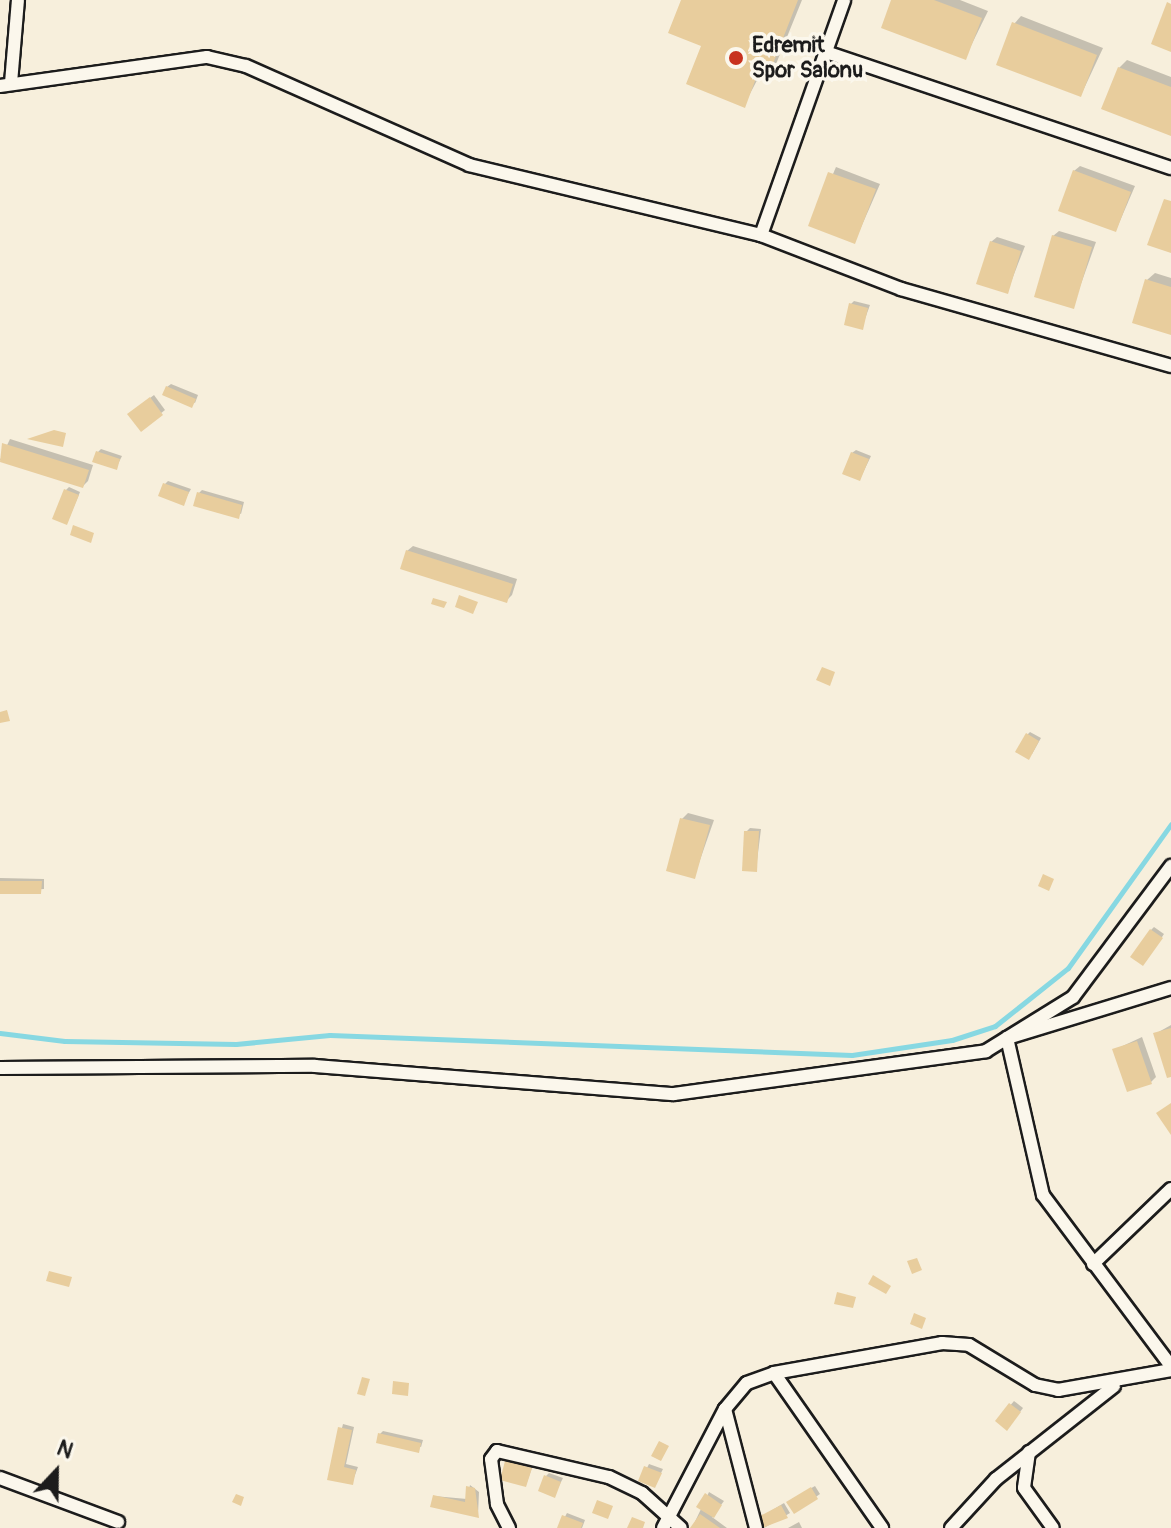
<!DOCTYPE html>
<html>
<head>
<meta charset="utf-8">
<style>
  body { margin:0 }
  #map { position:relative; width:1171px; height:1528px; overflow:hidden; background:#f7efdc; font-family:Pangolin,sans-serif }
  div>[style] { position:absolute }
  .shadow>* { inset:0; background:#0003 }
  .stream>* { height:5px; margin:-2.5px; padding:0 2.5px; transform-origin:2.5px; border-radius:2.5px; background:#87d8e2 }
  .building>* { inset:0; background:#e8cd9d }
  .roads { filter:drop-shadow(2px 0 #1c1c1c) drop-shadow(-2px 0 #1c1c1c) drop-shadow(0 2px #1c1c1c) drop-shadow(0 -2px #1c1c1c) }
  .minor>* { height:12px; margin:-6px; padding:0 6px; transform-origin:6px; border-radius:6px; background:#fbf7ec }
  .dots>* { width:22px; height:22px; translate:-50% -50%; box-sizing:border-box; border:4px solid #fbf7ec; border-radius:50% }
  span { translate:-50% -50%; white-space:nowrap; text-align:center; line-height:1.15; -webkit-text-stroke:7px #fbf7ec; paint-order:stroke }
  .poi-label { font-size:22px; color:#1c1c1c; font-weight:700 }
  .left { translate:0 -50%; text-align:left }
  .north { position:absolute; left:16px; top:1432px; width:80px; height:80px; -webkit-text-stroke:6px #fbf7ec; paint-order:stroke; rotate:22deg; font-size:22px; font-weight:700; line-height:32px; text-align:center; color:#1c1c1c }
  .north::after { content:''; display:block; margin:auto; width:28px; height:36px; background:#1c1c1c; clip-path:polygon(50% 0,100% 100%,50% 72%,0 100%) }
</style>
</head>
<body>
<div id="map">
  <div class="shadow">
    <div style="clip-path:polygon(683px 0,802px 0,776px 64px,763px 69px,744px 105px)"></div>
    <div style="clip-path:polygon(894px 0,960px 0,988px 11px,965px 58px)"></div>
    <div style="clip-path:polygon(1021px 16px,1103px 48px,1081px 95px,1014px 24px)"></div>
    <div style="clip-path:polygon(1127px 60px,1171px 77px,1171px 133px,1119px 68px)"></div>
    <div style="clip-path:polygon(1080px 166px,1135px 186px,1116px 230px,1074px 171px)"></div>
    <div style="clip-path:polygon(836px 167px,880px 184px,855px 241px,811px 225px)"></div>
    <div style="clip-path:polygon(1059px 231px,1096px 242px,1073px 306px,1053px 236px)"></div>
    <div style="clip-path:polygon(997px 237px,1025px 246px,1007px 292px,991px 242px)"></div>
    <div style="clip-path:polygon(1155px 273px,1171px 278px,1171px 333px,1147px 280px)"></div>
    <div style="clip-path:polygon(854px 301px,870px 305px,862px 327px,851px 304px)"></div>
    <div style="clip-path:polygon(171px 384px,198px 395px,195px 403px,167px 387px)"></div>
    <div style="clip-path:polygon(154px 395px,165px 410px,141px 429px,133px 411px)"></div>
    <div style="clip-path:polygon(10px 439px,93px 465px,88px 481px,83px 486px,0 460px)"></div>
    <div style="clip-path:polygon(101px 449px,122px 456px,116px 468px,98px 452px)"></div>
    <div style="clip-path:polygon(856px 450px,871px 456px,860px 479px,852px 453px)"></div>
    <div style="clip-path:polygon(168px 481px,191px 489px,183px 503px,165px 484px)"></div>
    <div style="clip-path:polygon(69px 487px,80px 492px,67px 523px,66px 490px)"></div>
    <div style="clip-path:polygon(202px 490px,244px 502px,241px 514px,199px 493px)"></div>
    <div style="clip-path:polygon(413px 546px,517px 579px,512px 595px,507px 600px,407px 551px)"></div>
    <div style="clip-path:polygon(1030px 732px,1041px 738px,1032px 754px,1027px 735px)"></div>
    <div style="clip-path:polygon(688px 813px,714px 820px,694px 877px,682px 819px)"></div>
    <div style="clip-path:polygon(750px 828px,761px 829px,756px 869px,746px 832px)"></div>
    <div style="clip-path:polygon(0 878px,44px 879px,44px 889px,0 892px)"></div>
    <div style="clip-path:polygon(1154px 927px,1164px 934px,1146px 961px,1151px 930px)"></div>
    <div style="clip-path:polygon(1171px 1025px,1171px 1075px,1155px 1034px)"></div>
    <div style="clip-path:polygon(1142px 1037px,1156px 1077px,1151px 1082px,1114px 1050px)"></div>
    <div style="clip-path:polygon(1014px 1401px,1023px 1408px,1010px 1425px,997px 1421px)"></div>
    <div style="clip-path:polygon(343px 1424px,354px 1427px,346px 1464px,358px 1467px,352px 1483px,329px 1478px)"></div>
    <div style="clip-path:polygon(383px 1431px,423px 1440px,421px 1447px,380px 1434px)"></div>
    <div style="clip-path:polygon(510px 1458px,533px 1465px,526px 1485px,507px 1462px)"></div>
    <div style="clip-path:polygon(649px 1464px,663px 1469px,655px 1485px,641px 1480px)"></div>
    <div style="clip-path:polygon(549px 1473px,563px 1478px,554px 1496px,546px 1476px)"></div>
    <div style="clip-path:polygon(470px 1485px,479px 1492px,478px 1515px,434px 1496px,467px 1499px)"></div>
    <div style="clip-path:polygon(815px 1486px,820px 1494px,794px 1512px,792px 1499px)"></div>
    <div style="clip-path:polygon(709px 1492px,724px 1501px,712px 1517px,727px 1528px,692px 1528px)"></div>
    <div style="clip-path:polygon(784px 1503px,790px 1513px,764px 1528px,759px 1518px)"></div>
    <div style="clip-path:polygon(567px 1513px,585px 1520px,582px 1528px,559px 1528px)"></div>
    <div style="clip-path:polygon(799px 1522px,802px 1528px,788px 1528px)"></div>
  </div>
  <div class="stream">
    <div style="left:0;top:1033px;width:65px;rotate:7deg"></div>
    <div style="left:65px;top:1041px;width:171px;rotate:1deg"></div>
    <div style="left:236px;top:1044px;width:94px;rotate:-5.5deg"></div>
    <div style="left:330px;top:1035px;width:522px;rotate:2.19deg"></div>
    <div style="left:852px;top:1055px;width:101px;rotate:-8.5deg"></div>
    <div style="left:952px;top:1040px;width:45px;rotate:-18deg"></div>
    <div style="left:995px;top:1026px;width:93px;rotate:-38.5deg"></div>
    <div style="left:1068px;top:968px;width:177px;rotate:-54.4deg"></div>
  </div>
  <div class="building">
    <div style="clip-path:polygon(681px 0,798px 0,769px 74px,759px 70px,745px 108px,686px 84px,701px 46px,668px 33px)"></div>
    <div style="clip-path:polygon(891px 0,934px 0,982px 18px,966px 60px,881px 28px)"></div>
    <div style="clip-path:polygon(1167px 2px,1171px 4px,1171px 52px,1151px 44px)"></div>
    <div style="clip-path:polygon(1012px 22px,1097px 55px,1081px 97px,996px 65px)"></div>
    <div style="clip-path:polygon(1118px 67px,1171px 87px,1171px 136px,1101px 109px)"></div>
    <div style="clip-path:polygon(1073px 170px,1131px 192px,1116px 232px,1058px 211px)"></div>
    <div style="clip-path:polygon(828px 172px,876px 189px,855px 244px,808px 226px)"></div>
    <div style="clip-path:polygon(1164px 199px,1171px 201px,1171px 253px,1147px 245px)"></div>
    <div style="clip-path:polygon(1052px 235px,1092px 247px,1074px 309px,1034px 297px)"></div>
    <div style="clip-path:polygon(990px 241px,1021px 251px,1008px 294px,976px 284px)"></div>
    <div style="clip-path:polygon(1145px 279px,1171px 287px,1171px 335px,1132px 323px)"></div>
    <div style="clip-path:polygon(849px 303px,868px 308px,863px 330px,844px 325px)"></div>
    <div style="clip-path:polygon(166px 386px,196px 399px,192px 408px,162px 395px)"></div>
    <div style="clip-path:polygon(150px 397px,163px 415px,141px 432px,127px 414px)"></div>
    <div style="clip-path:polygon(54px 430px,66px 433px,63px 447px,27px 439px)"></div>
    <div style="clip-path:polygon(2px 443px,89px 470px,83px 488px,0 462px)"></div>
    <div style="clip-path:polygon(96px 451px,120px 459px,117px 470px,92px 462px)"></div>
    <div style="clip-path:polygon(851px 452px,869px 459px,860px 481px,842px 474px)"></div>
    <div style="clip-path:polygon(163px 483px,189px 492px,184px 506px,158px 496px)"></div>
    <div style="clip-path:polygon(64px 489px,79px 495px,67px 525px,52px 519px)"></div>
    <div style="clip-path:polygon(197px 492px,242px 505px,239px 519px,193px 506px)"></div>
    <div style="clip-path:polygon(73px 525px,94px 533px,91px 543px,70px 535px)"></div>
    <div style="clip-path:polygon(406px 550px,513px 584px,507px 603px,400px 569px)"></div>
    <div style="clip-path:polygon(459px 595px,478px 602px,473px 614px,455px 607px)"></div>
    <div style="clip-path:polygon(433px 598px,447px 602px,444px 608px,431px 604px)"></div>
    <div style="clip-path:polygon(822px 667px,835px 672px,830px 686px,816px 680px)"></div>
    <div style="clip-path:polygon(7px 710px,10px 721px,0 723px,0 712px)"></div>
    <div style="clip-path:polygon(1026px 733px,1039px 741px,1029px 760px,1015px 752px)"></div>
    <div style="clip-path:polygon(680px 818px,710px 825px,695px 879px,666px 871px)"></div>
    <div style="clip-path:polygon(744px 831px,759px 831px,757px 872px,742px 871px)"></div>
    <div style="clip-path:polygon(1043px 874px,1054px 879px,1049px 891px,1038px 886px)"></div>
    <div style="clip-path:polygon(0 881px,42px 881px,41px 894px,0 894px)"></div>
    <div style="clip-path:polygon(1150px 929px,1163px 938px,1143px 966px,1130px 957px)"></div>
    <div style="clip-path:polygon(1171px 1028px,1171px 1077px,1167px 1078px,1153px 1033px)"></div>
    <div style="clip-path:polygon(1137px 1041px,1152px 1084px,1127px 1092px,1112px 1049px)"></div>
    <div style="clip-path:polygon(1171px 1103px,1171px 1135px,1156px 1113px)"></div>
    <div style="clip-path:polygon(917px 1258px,922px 1270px,912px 1274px,907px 1261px)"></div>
    <div style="clip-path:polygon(49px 1271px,72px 1277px,69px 1287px,46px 1281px)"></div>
    <div style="clip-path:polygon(873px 1275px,891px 1286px,886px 1294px,868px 1284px)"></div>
    <div style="clip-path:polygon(837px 1292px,856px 1297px,853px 1308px,834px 1304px)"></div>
    <div style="clip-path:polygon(914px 1313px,926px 1318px,922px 1329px,910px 1324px)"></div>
    <div style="clip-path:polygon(362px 1377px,370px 1379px,365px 1396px,357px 1394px)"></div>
    <div style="clip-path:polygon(393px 1381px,409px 1383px,408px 1396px,392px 1394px)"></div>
    <div style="clip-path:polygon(1009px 1403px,1021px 1412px,1007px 1431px,995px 1421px)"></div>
    <div style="clip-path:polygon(338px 1427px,352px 1430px,344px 1467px,356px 1470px,353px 1485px,327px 1480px)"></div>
    <div style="clip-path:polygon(378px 1433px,421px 1443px,419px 1453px,376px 1443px)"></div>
    <div style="clip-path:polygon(659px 1441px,669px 1446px,661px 1461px,651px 1456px)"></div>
    <div style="clip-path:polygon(505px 1461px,532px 1468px,526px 1487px,500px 1480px)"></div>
    <div style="clip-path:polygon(644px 1466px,662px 1473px,655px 1488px,638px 1481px)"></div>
    <div style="clip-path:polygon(544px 1475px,561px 1482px,555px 1498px,538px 1491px)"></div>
    <div style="clip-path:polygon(466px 1486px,475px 1488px,479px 1518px,430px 1507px,433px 1495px,465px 1502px)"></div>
    <div style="clip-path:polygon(811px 1487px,818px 1499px,794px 1514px,786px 1502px)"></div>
    <div style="clip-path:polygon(705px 1493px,722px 1505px,714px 1518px,696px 1507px)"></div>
    <div style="clip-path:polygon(236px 1494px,244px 1497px,241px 1506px,232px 1502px)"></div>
    <div style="clip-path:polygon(597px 1500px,613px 1506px,608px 1519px,592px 1513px)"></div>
    <div style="clip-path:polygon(781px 1505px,788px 1518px,762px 1528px,756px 1518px)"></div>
    <div style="clip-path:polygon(700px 1514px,720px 1528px,690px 1528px)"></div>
    <div style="clip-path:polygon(562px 1515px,583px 1523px,581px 1528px,557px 1528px)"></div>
    <div style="clip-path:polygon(632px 1517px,645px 1522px,643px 1528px,627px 1528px)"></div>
  </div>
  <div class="roads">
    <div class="minor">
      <div style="left:826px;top:52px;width:364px;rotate:18.6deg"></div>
      <div style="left:11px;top:83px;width:83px;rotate:-85.2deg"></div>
      <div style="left:0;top:86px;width:209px;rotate:-8deg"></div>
      <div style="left:207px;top:57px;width:40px;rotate:13deg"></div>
      <div style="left:246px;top:66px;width:244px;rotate:23.9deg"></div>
      <div style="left:469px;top:165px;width:300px;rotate:13.5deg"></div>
      <div style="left:761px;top:235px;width:150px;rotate:21.1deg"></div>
      <div style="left:901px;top:289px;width:281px;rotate:15.9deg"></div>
      <div style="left:761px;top:235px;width:249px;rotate:-70.5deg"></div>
      <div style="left:1171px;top:988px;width:171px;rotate:163deg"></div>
      <div style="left:1007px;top:1038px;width:161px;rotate:77.1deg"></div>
      <div style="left:1043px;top:1195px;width:214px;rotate:53.2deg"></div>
      <div style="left:0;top:1068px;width:315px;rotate:-0.4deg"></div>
      <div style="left:315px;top:1066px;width:360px;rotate:4.5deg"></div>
      <div style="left:674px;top:1094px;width:315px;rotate:-7.8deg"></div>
      <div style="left:986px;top:1051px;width:102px;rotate:-31.8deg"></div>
      <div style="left:1073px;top:997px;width:164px;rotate:-53.2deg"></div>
      <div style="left:1093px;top:1264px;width:108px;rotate:-43.9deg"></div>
      <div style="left:774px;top:1373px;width:189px;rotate:55.1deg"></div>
      <div style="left:725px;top:1409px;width:123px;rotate:75.4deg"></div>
      <div style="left:1029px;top:1452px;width:36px;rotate:98deg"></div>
      <div style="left:1024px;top:1488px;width:49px;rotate:54.1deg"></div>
      <div style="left:0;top:1478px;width:126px;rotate:20.4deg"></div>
      <div style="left:509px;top:1528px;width:27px;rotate:-117deg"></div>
      <div style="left:497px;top:1504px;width:45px;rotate:-97.6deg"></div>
      <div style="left:491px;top:1459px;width:10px;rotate:-53deg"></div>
      <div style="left:497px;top:1451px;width:115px;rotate:13.1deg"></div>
      <div style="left:609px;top:1477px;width:37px;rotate:26deg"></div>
      <div style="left:642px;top:1493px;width:52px;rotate:41.9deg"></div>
      <div style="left:663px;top:1528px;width:134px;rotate:-62.5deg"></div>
      <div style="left:725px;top:1409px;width:34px;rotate:-50deg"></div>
      <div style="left:747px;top:1383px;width:29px;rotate:-20deg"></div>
      <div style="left:774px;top:1373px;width:171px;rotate:-10.1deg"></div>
      <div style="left:942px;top:1343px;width:27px;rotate:4deg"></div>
      <div style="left:969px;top:1345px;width:77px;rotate:31.2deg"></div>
      <div style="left:1035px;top:1385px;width:24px;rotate:12deg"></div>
      <div style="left:1058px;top:1390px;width:115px;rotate:-10deg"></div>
      <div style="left:951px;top:1528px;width:67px;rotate:-47.4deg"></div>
      <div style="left:996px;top:1479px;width:150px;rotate:-38.2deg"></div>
    </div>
  </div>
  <div class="dots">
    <div style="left:736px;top:58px;background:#c8321e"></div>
  </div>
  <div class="poi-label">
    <span class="left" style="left:752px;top:58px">Edremit<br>Spor Salonu</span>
  </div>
  <div class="north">N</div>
</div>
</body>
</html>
